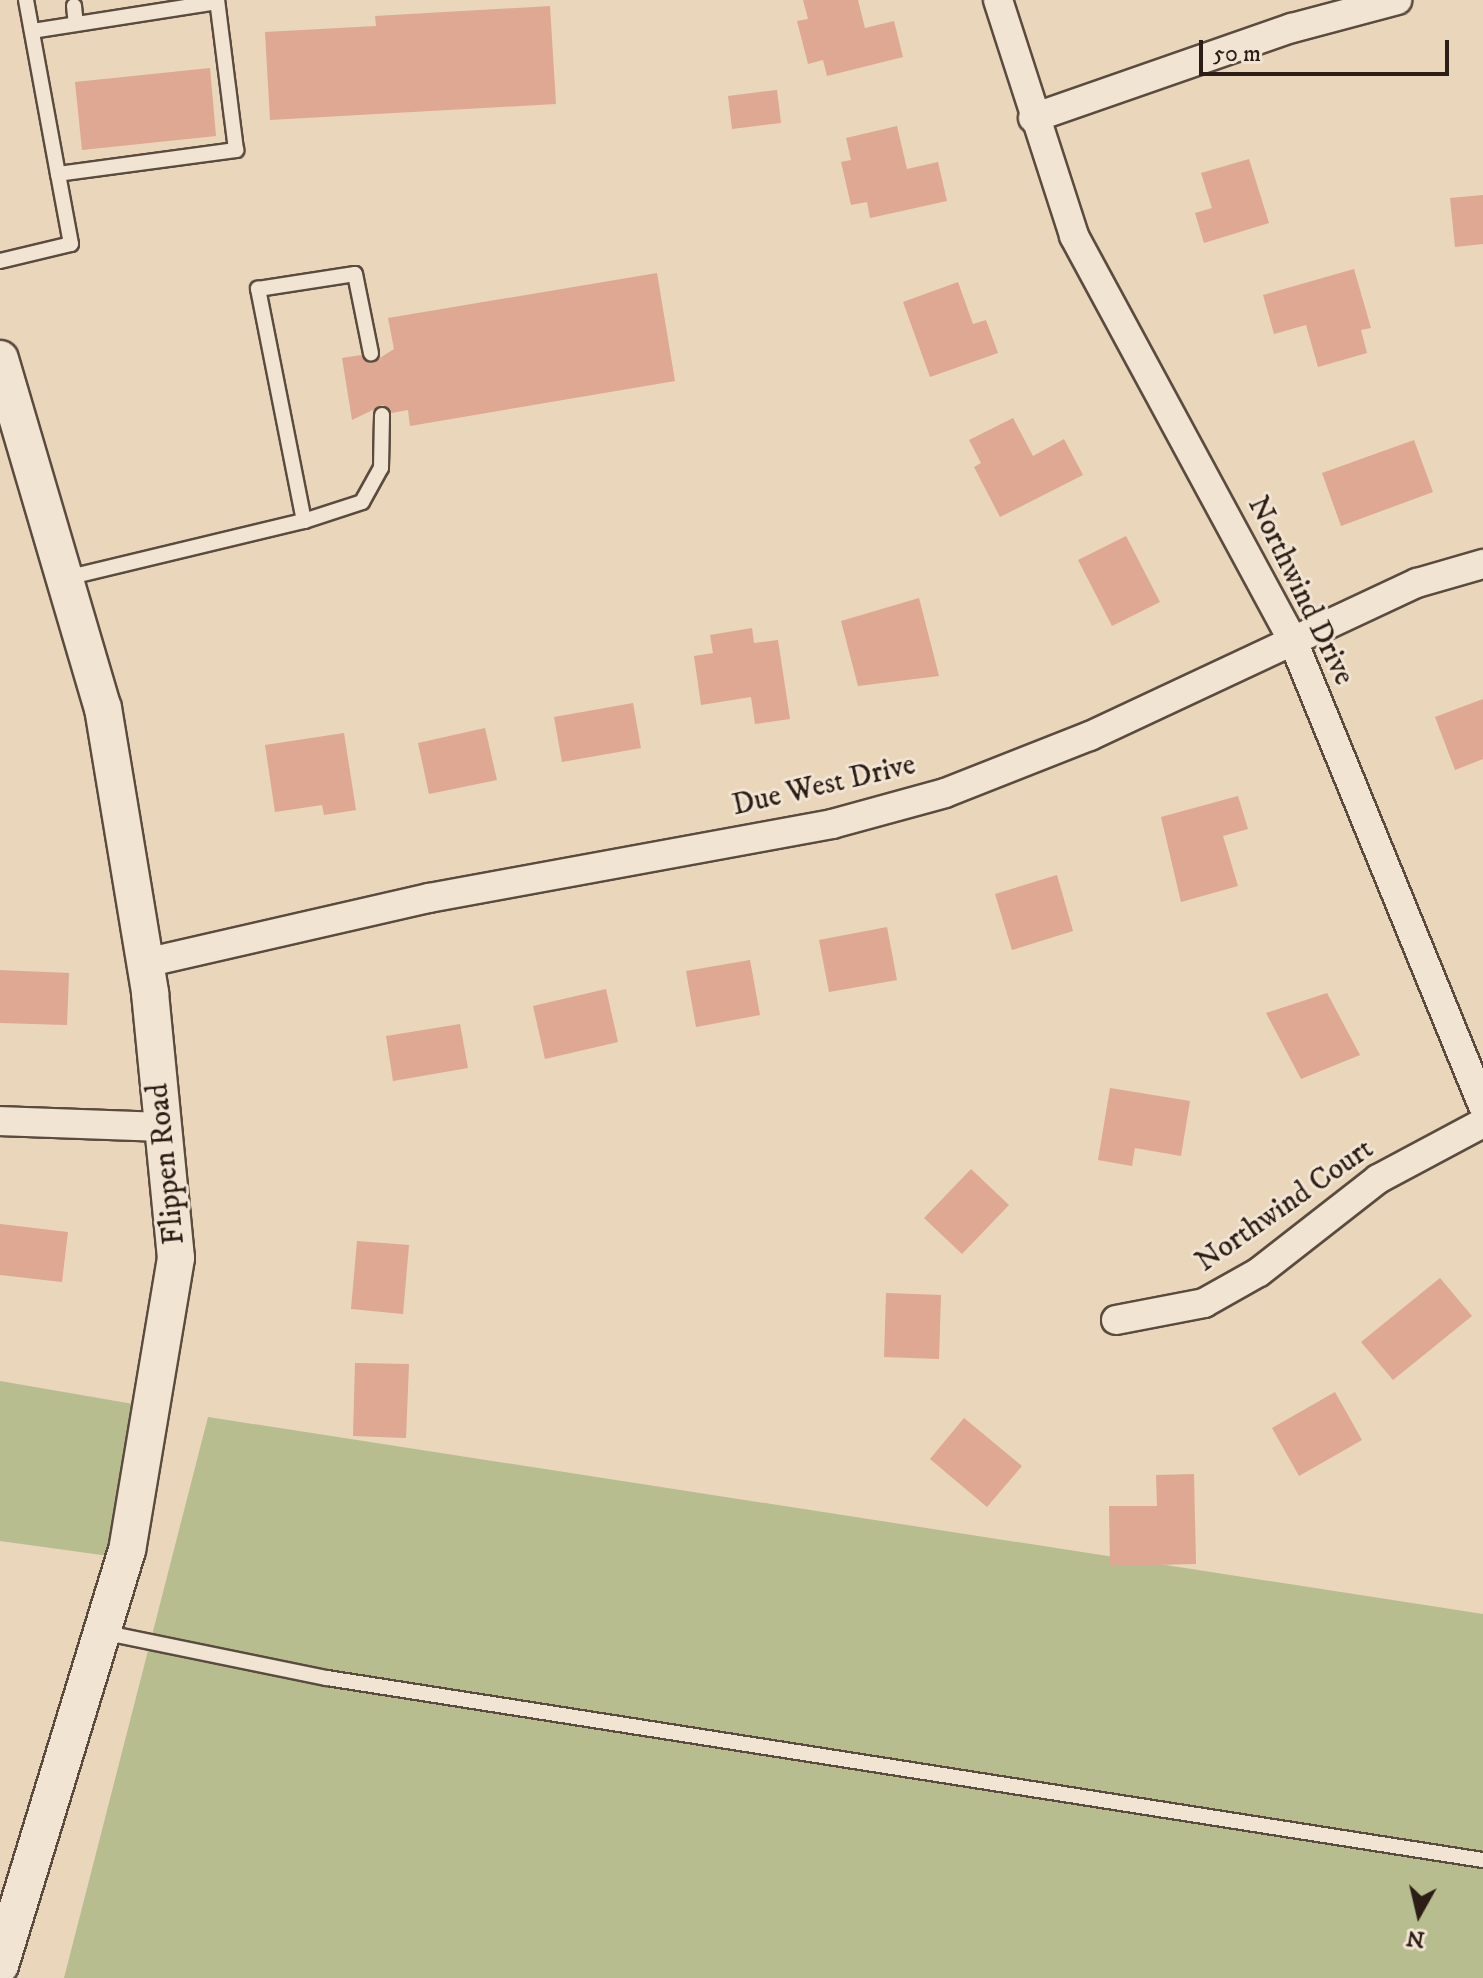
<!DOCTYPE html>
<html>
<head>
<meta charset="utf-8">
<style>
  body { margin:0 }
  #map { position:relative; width:1483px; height:1978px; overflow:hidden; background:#e9d6bb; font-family:"IM FELL DW Pica",serif }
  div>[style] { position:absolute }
  .green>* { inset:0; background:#b8bd8f }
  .building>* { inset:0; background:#dea892 }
  .roads { filter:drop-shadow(2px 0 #5b4b3f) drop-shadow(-2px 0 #5b4b3f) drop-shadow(0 2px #5b4b3f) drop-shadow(0 -2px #5b4b3f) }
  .service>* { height:14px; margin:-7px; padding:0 7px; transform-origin:7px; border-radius:7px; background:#f1e4d3 }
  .minor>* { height:28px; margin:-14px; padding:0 14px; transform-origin:14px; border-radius:14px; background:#f1e4d3 }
  .tertiary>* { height:36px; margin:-18px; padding:0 18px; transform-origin:18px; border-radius:18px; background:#f1e4d3 }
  span { translate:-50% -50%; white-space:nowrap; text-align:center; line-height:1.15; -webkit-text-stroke:6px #f1e4d3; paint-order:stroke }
  .street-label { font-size:30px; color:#2c1d16 }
  .north { position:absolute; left:1379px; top:1874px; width:80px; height:80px; -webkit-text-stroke:6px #f1e4d3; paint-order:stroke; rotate:188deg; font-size:22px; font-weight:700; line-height:32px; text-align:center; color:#2c1d16 }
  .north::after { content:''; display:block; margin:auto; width:28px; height:36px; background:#2c1d16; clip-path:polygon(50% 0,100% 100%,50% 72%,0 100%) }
  .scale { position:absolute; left:1199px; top:40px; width:250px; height:36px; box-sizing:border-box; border:4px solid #2c1d16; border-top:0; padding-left:10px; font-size:24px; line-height:28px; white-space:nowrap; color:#2c1d16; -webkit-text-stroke:6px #f1e4d3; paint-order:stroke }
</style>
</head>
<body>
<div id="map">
  <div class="green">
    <div style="clip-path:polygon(0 1381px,139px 1405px,109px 1556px,0 1541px)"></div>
    <div style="clip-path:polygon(208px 1417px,1483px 1614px,1483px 1978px,64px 1978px)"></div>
  </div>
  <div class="building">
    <div style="clip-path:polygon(803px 0,858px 0,865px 28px,894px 21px,903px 57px,827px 76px,823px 60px,808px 64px,797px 21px,808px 19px)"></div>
    <div style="clip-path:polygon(550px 6px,556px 104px,270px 120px,265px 32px,376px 26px,375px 16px)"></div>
    <div style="clip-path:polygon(210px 68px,216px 136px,82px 150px,75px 82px)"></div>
    <div style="clip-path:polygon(777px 90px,781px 123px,732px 129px,728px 96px)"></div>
    <div style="clip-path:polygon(897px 126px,907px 169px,938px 162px,947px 201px,870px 218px,867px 202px,851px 205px,841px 162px,851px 160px,846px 138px)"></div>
    <div style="clip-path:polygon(1249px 159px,1269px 223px,1204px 243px,1195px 213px,1212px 208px,1201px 173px)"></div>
    <div style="clip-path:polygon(1483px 195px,1483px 244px,1455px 247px,1450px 198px)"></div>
    <div style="clip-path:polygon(1354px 269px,1371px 328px,1361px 330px,1367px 353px,1318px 367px,1306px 325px,1274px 334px,1263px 295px)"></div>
    <div style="clip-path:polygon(657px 273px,675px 381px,410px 426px,408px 410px,392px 413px,383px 405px,352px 420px,342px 358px,361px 355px,372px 363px,394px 349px,388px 318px)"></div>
    <div style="clip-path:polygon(958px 282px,973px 324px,986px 320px,998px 353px,930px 377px,903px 302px)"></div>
    <div style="clip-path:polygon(1013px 418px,1033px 456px,1064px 439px,1083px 475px,1000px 517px,974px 467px,981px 463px,969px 440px)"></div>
    <div style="clip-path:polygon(1414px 440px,1433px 492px,1341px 526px,1322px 473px)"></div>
    <div style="clip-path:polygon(1126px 536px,1160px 602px,1112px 626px,1078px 560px)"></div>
    <div style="clip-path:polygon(919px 598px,939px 676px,858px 686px,841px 621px)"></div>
    <div style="clip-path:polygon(752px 628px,754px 643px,778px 640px,790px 719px,755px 724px,751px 697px,701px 705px,694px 656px,713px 653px,710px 635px)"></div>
    <div style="clip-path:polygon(1483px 699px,1483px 759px,1455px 770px,1435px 717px)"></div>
    <div style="clip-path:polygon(633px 703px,641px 748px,562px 762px,554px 717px)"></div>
    <div style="clip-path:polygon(485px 728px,497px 780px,429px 794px,418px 743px)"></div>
    <div style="clip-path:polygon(344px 733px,356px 810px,324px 815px,322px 805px,275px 812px,265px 745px)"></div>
    <div style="clip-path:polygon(1238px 796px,1248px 829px,1223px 836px,1238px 886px,1181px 902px,1161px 817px)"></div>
    <div style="clip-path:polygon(1057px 875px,1073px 931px,1012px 950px,995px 894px)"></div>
    <div style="clip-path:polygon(887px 927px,897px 980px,829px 992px,819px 940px)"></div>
    <div style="clip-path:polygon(750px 960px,760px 1015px,696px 1027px,686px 971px)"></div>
    <div style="clip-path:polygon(0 970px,69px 973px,67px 1025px,0 1023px)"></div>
    <div style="clip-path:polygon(606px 989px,618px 1042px,545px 1059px,533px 1006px)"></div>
    <div style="clip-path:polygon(1327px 993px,1360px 1055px,1301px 1079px,1266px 1013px)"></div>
    <div style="clip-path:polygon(460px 1024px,468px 1068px,393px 1081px,386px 1036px)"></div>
    <div style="clip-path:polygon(1110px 1088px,1190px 1101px,1181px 1156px,1135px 1148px,1132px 1166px,1098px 1160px)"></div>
    <div style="clip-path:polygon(971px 1169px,1009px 1205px,962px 1254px,924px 1218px)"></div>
    <div style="clip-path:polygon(0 1224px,68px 1232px,62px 1282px,0 1275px)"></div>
    <div style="clip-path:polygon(357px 1241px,409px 1245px,403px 1314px,351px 1309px)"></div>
    <div style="clip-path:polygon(1440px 1278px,1472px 1316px,1393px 1380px,1361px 1342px)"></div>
    <div style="clip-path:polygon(886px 1293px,941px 1295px,939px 1359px,884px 1357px)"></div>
    <div style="clip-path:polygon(355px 1363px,409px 1364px,406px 1438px,353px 1436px)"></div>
    <div style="clip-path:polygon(1335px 1392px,1362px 1440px,1299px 1476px,1272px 1428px)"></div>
    <div style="clip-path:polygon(964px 1418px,1022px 1466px,987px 1507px,930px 1459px)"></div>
    <div style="clip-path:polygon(1194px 1474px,1196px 1564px,1110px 1566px,1109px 1506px,1157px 1506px,1156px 1475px)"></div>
  </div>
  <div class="roads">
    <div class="service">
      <div style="left:26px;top:0;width:177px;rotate:79.6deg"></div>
      <div style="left:74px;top:6px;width:18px;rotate:84deg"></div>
      <div style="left:32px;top:31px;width:187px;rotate:-8.9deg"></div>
      <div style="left:0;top:261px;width:73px;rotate:-13.5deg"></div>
      <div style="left:71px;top:244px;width:71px;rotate:-100.5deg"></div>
      <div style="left:58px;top:174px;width:180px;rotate:-7.7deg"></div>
      <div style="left:236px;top:150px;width:151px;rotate:-97.2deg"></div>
      <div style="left:304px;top:521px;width:61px;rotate:-18.1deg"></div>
      <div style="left:362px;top:502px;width:39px;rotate:-61deg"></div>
      <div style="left:381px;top:468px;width:53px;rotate:-88.9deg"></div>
      <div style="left:66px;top:578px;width:245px;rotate:-13.5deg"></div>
      <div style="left:304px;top:521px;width:237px;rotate:-101.2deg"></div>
      <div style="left:258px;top:289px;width:98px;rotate:-8.8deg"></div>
      <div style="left:355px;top:274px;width:81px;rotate:78.6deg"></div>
      <div style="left:102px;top:1632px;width:230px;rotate:11.6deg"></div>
      <div style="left:327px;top:1678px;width:1170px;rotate:8.95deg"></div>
    </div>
    <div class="minor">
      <div style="left:998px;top:0;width:248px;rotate:72.1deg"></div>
      <div style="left:1074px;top:236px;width:460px;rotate:61.6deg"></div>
      <div style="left:1293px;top:641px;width:502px;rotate:67.77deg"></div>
      <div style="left:1033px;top:118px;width:274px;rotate:-19.2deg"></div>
      <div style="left:1292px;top:28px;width:109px;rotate:-14.9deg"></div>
      <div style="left:145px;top:963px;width:291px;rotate:-12.9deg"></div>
      <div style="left:429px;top:898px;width:410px;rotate:-10.4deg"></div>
      <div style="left:832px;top:824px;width:117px;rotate:-15.3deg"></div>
      <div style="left:945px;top:793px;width:156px;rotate:-21.5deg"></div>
      <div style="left:1090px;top:736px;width:361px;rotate:-25.1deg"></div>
      <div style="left:1417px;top:583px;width:69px;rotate:-16.1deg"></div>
      <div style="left:0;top:1121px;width:163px;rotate:2.1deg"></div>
      <div style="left:1116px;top:1320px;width:90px;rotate:-10.9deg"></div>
      <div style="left:1204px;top:1303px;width:63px;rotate:-29.4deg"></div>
      <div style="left:1259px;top:1272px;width:151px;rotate:-38deg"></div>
      <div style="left:1378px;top:1179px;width:119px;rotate:-28.1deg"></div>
    </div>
    <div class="tertiary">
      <div style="left:0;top:359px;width:364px;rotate:73.6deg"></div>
      <div style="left:103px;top:708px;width:289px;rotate:80.6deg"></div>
      <div style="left:150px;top:993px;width:266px;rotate:84.4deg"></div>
      <div style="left:176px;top:1258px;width:296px;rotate:99.5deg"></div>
      <div style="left:127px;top:1550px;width:434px;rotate:107deg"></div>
    </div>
  </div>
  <div class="street-label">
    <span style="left:1300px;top:591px;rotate:64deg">Northwind Drive</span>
    <span style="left:824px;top:786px;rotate:-13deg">Due West Drive</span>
    <span style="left:167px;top:1164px;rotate:-96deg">Flippen Road</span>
    <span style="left:1285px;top:1206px;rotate:-35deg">Northwind Court</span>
  </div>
  <div class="north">N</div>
  <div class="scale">50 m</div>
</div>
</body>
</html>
